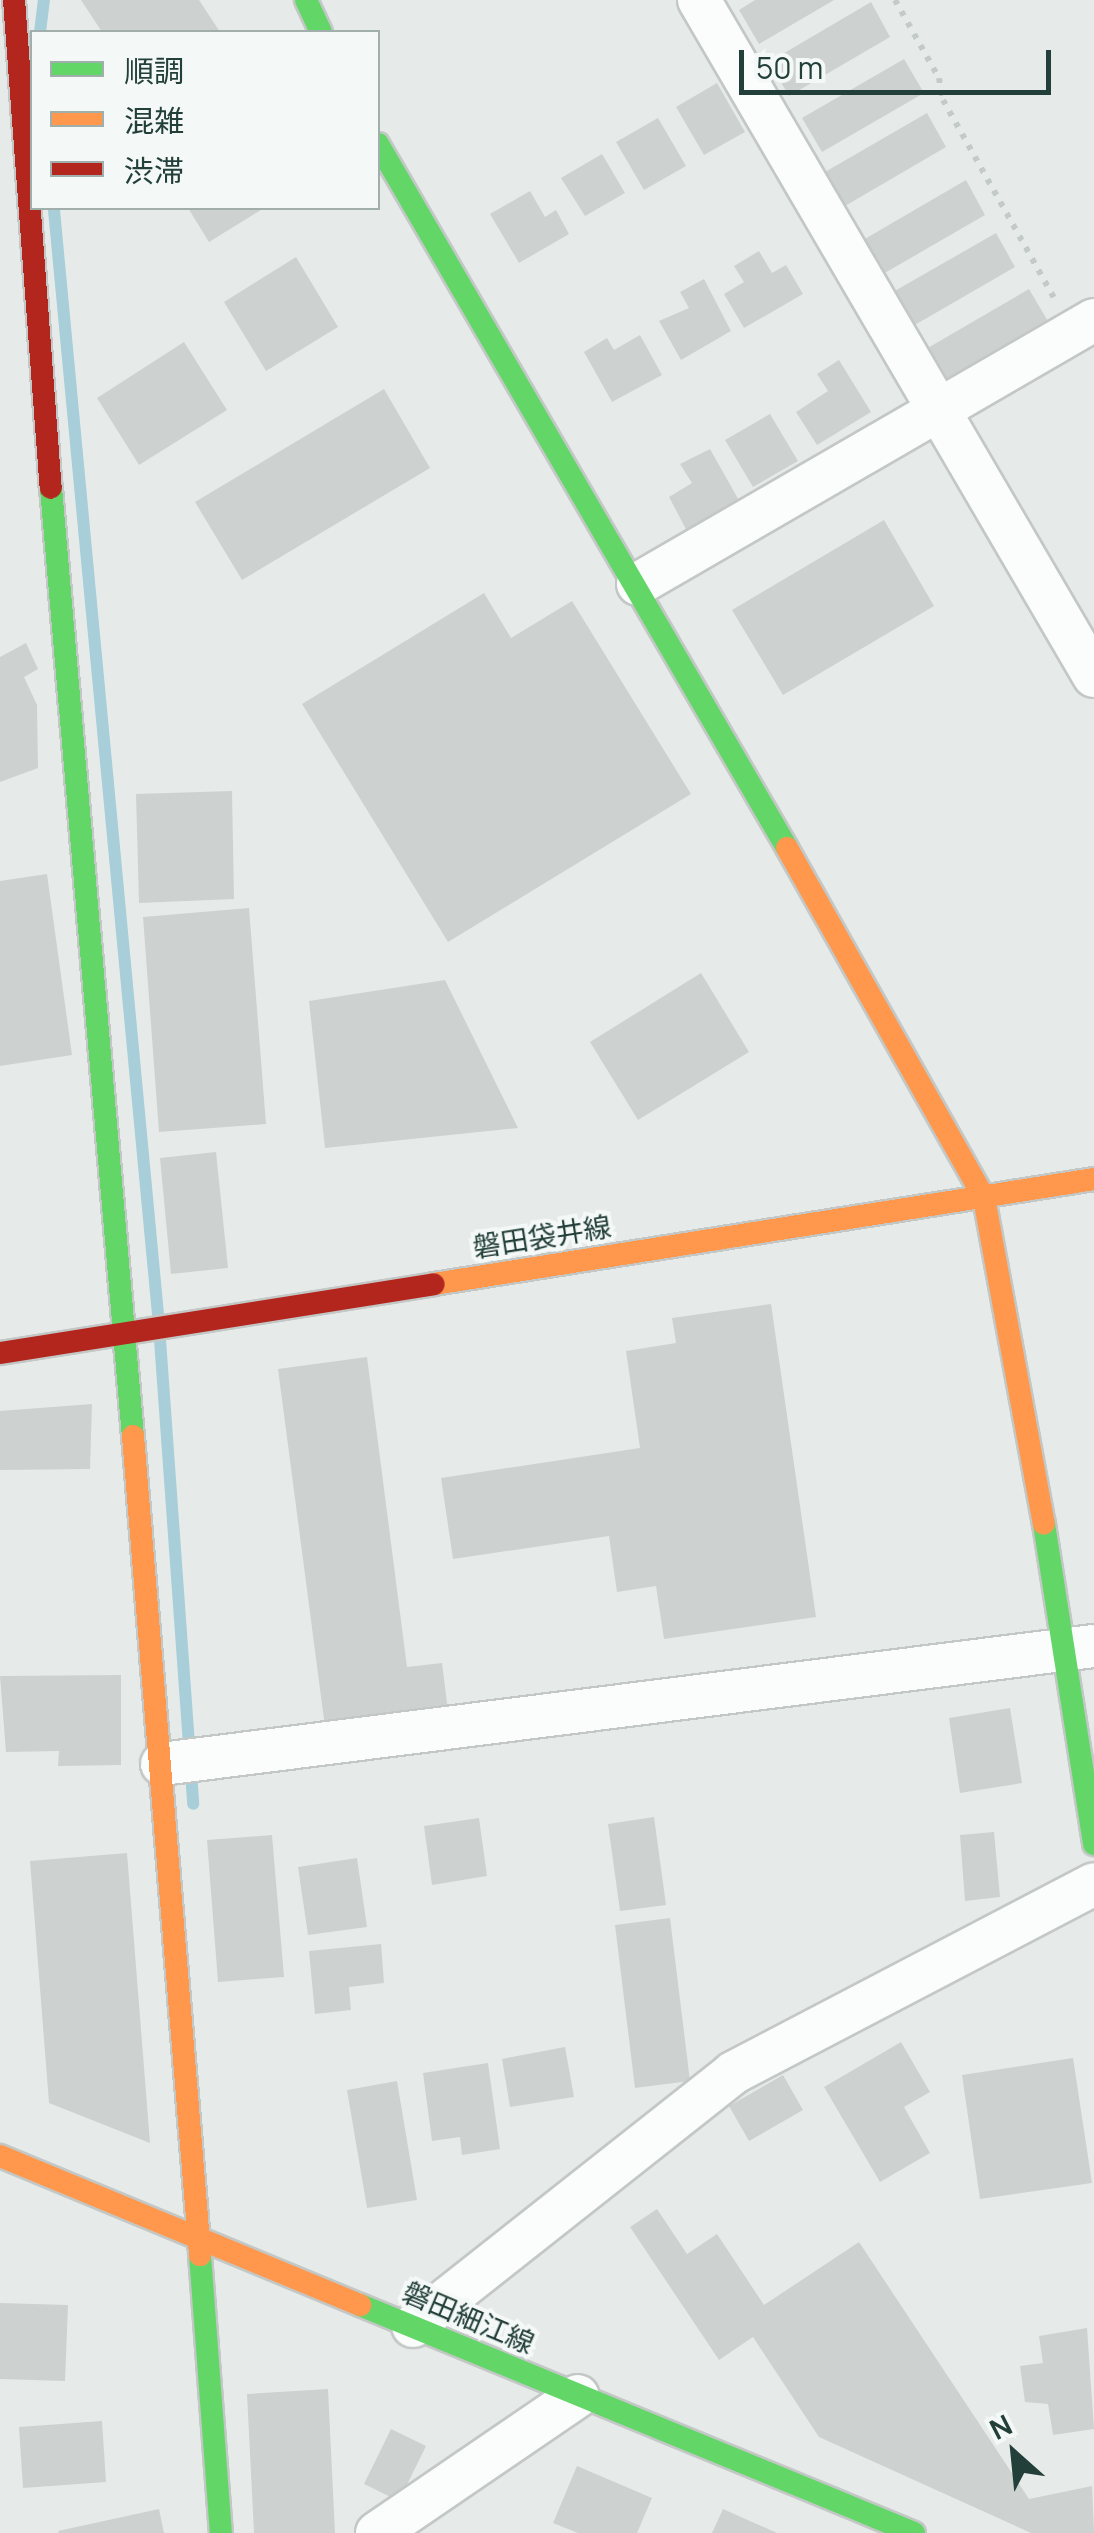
<!DOCTYPE html>
<html>
<head>
<meta charset="utf-8">
<style>
  body { margin:0 }
  #map { position:relative; width:1094px; height:2533px; overflow:hidden; background:#e6ebe9; font-family:Manrope,"Noto Sans JP",sans-serif }
  div>[style] { position:absolute }
  .stream>* { height:12px; margin:-6px; padding:0 6px; transform-origin:6px; border-radius:6px; background:#a7ced9 }
  .building>* { inset:0; background:#cdd2d0 }
  .path>* { height:6px; margin-top:-3px; transform-origin:0; background:repeating-linear-gradient(90deg,#c2cbc9 0 5px,transparent 0 13px) }
  .roads { filter:drop-shadow(2px 0 #c3c8c6) drop-shadow(-2px 0 #c3c8c6) drop-shadow(0 2px #c3c8c6) drop-shadow(0 -2px #c3c8c6) }
  .street>* { height:42px; margin:-21px; padding:0 21px; transform-origin:21px; border-radius:21px; background:#fbfcfc }
  .fast>* { height:22px; margin:-11px; padding:0 11px; transform-origin:11px; border-radius:11px; background:#63d668 }
  .slow>* { height:22px; margin:-11px; padding:0 11px; transform-origin:11px; border-radius:11px; background:#ff974d }
  .jam>* { height:22px; margin:-11px; padding:0 11px; transform-origin:11px; border-radius:11px; background:#b3261e }
  span { translate:-50% -50%; white-space:nowrap; text-align:center; line-height:1.15; -webkit-text-stroke:8px #f4f9f7; paint-order:stroke }
  .street-label { font-size:28px; color:#233f39 }
  .legend { position:absolute; left:30px; top:30px; width:350px; height:180px; box-sizing:border-box; background:#f4f9f7; border:2px solid #a0afab; margin:0; padding:12px 18px; list-style:none; font-size:30px; color:#233f39 }
  .legend li { display:flex; align-items:center; gap:20px; height:50px }
  .legend b { width:50px; border:2px solid #a0afab }
  .north { position:absolute; left:964px; top:2403px; width:100px; height:100px; -webkit-text-stroke:8px #f4f9f7; paint-order:stroke; rotate:333deg; font-size:28px; font-weight:700; line-height:40px; text-align:center; color:#233f39 }
  .north::after { content:''; display:block; margin:auto; width:35px; height:45px; background:#233f39; clip-path:polygon(50% 0,100% 100%,50% 72%,0 100%) }
  .scale { position:absolute; left:739px; top:50px; width:312px; height:45px; box-sizing:border-box; border:5px solid #233f39; border-top:0; padding-left:12px; font-size:30px; line-height:35px; white-space:nowrap; color:#233f39; -webkit-text-stroke:8px #f4f9f7; paint-order:stroke }
</style>
</head>
<body>
<div id="map">
  <div class="stream">
    <div style="left:40px;top:32px;width:32px;rotate:-83deg"></div>
    <div style="left:54px;top:210px;width:1110px;rotate:84.62deg"></div>
    <div style="left:160px;top:1340px;width:465px;rotate:85.9deg"></div>
  </div>
  <div class="building">
    <div style="clip-path:polygon(81px 0,199px 0,220px 32px,102px 32px)"></div>
    <div style="clip-path:polygon(755px 0,834px 0,759px 44px,739px 10px)"></div>
    <div style="clip-path:polygon(871px 2px,890px 37px,789px 96px,769px 62px)"></div>
    <div style="clip-path:polygon(904px 59px,924px 93px,822px 152px,802px 118px)"></div>
    <div style="clip-path:polygon(717px 83px,745px 132px,704px 155px,676px 107px)"></div>
    <div style="clip-path:polygon(927px 113px,946px 147px,845px 206px,825px 172px)"></div>
    <div style="clip-path:polygon(658px 118px,686px 166px,644px 190px,616px 142px)"></div>
    <div style="clip-path:polygon(602px 154px,625px 193px,585px 216px,561px 178px)"></div>
    <div style="clip-path:polygon(966px 180px,985px 215px,883px 274px,863px 240px)"></div>
    <div style="clip-path:polygon(530px 191px,545px 217px,556px 210px,569px 234px,519px 263px,490px 214px)"></div>
    <div style="clip-path:polygon(188px 208px,264px 208px,209px 242px)"></div>
    <div style="clip-path:polygon(996px 233px,1015px 267px,913px 326px,893px 292px)"></div>
    <div style="clip-path:polygon(759px 251px,772px 273px,786px 265px,803px 294px,744px 328px,724px 294px,744px 282px,734px 266px)"></div>
    <div style="clip-path:polygon(296px 257px,338px 327px,266px 371px,224px 302px)"></div>
    <div style="clip-path:polygon(704px 279px,731px 331px,681px 360px,659px 321px,689px 308px,680px 292px)"></div>
    <div style="clip-path:polygon(1029px 289px,1049px 323px,946px 383px,926px 349px)"></div>
    <div style="clip-path:polygon(640px 335px,662px 375px,612px 402px,584px 352px,607px 338px,614px 350px)"></div>
    <div style="clip-path:polygon(184px 342px,227px 410px,139px 465px,97px 398px)"></div>
    <div style="clip-path:polygon(839px 360px,871px 412px,817px 445px,796px 412px,828px 391px,817px 374px)"></div>
    <div style="clip-path:polygon(384px 389px,430px 468px,242px 580px,195px 502px)"></div>
    <div style="clip-path:polygon(770px 414px,798px 461px,753px 487px,725px 440px)"></div>
    <div style="clip-path:polygon(710px 449px,741px 504px,688px 533px,669px 497px,692px 483px,680px 464px)"></div>
    <div style="clip-path:polygon(884px 520px,934px 606px,783px 695px,732px 610px)"></div>
    <div style="clip-path:polygon(484px 593px,511px 638px,572px 601px,691px 794px,448px 942px,302px 704px)"></div>
    <div style="clip-path:polygon(26px 643px,38px 669px,24px 677px,37px 705px,38px 768px,0 782px,0 657px)"></div>
    <div style="clip-path:polygon(232px 791px,234px 899px,139px 903px,136px 794px)"></div>
    <div style="clip-path:polygon(47px 874px,72px 1055px,0 1066px,0 881px)"></div>
    <div style="clip-path:polygon(249px 908px,266px 1124px,159px 1132px,143px 917px)"></div>
    <div style="clip-path:polygon(701px 973px,749px 1052px,638px 1120px,590px 1042px)"></div>
    <div style="clip-path:polygon(445px 980px,518px 1128px,325px 1148px,309px 1001px)"></div>
    <div style="clip-path:polygon(216px 1152px,228px 1268px,171px 1274px,160px 1158px)"></div>
    <div style="clip-path:polygon(771px 1304px,816px 1617px,664px 1639px,656px 1586px,617px 1592px,609px 1536px,453px 1559px,441px 1478px,640px 1448px,626px 1351px,676px 1343px,672px 1318px)"></div>
    <div style="clip-path:polygon(367px 1357px,407px 1667px,442px 1663px,448px 1711px,325px 1727px,278px 1369px)"></div>
    <div style="clip-path:polygon(92px 1404px,90px 1469px,0 1470px,0 1411px)"></div>
    <div style="clip-path:polygon(121px 1675px,121px 1765px,58px 1766px,59px 1751px,6px 1752px,0 1676px)"></div>
    <div style="clip-path:polygon(1010px 1708px,1022px 1783px,960px 1793px,949px 1718px)"></div>
    <div style="clip-path:polygon(654px 1817px,666px 1905px,620px 1911px,608px 1824px)"></div>
    <div style="clip-path:polygon(479px 1818px,487px 1876px,432px 1885px,424px 1826px)"></div>
    <div style="clip-path:polygon(994px 1832px,1000px 1897px,965px 1901px,960px 1835px)"></div>
    <div style="clip-path:polygon(272px 1835px,284px 1977px,218px 1982px,207px 1840px)"></div>
    <div style="clip-path:polygon(127px 1853px,150px 2143px,49px 2103px,30px 1861px)"></div>
    <div style="clip-path:polygon(357px 1858px,367px 1927px,308px 1935px,298px 1867px)"></div>
    <div style="clip-path:polygon(670px 1918px,690px 2081px,635px 2088px,615px 1925px)"></div>
    <div style="clip-path:polygon(381px 1944px,384px 1983px,349px 1987px,351px 2010px,315px 2014px,309px 1951px)"></div>
    <div style="clip-path:polygon(901px 2042px,930px 2092px,904px 2107px,930px 2153px,880px 2182px,824px 2087px)"></div>
    <div style="clip-path:polygon(565px 2047px,574px 2097px,510px 2107px,502px 2059px)"></div>
    <div style="clip-path:polygon(1073px 2058px,1092px 2183px,980px 2199px,962px 2075px)"></div>
    <div style="clip-path:polygon(488px 2063px,500px 2149px,462px 2155px,460px 2137px,432px 2141px,423px 2073px)"></div>
    <div style="clip-path:polygon(783px 2075px,803px 2110px,749px 2141px,729px 2106px)"></div>
    <div style="clip-path:polygon(397px 2081px,417px 2200px,367px 2208px,347px 2090px)"></div>
    <div style="clip-path:polygon(657px 2209px,687px 2254px,717px 2234px,764px 2305px,859px 2242px,1029px 2499px,1092px 2486px,1094px 2533px,1031px 2533px,819px 2437px,753px 2337px,719px 2360px,630px 2227px)"></div>
    <div style="clip-path:polygon(0 2303px,68px 2305px,65px 2381px,0 2379px)"></div>
    <div style="clip-path:polygon(1087px 2328px,1094px 2429px,1053px 2435px,1048px 2404px,1025px 2402px,1020px 2366px,1043px 2363px,1039px 2336px)"></div>
    <div style="clip-path:polygon(328px 2389px,335px 2533px,254px 2533px,247px 2394px)"></div>
    <div style="clip-path:polygon(102px 2421px,106px 2482px,23px 2488px,19px 2427px)"></div>
    <div style="clip-path:polygon(391px 2429px,426px 2446px,399px 2501px,364px 2484px)"></div>
    <div style="clip-path:polygon(577px 2466px,652px 2498px,637px 2533px,578px 2533px,553px 2523px)"></div>
    <div style="clip-path:polygon(159px 2509px,164px 2533px,59px 2533px,58px 2531px)"></div>
    <div style="clip-path:polygon(723px 2509px,777px 2533px,712px 2533px)"></div>
  </div>
  <div class="path">
    <div style="left:895px;top:0;width:90px;rotate:60.6deg"></div>
    <div style="left:939px;top:78px;width:22px;rotate:80deg"></div>
    <div style="left:943px;top:100px;width:227px;rotate:60.7deg"></div>
  </div>
  <div class="roads">
    <div class="street">
      <div style="left:699px;top:0;width:783px;rotate:59.7deg"></div>
      <div style="left:638px;top:584px;width:527px;rotate:-30.07deg"></div>
      <div style="left:162px;top:1764px;width:939px;rotate:-7.22deg"></div>
      <div style="left:413px;top:2326px;width:408px;rotate:-38.3deg"></div>
      <div style="left:733px;top:2073px;width:407px;rotate:-27.6deg"></div>
      <div style="left:377px;top:2533px;width:243px;rotate:-34.3deg"></div>
    </div>
    <div class="fast">
      <div style="left:306px;top:0;width:35px;rotate:65deg"></div>
      <div style="left:378px;top:144px;width:814px;rotate:59.84deg"></div>
      <div style="left:51px;top:488px;width:952px;rotate:85.06deg"></div>
      <div style="left:1044px;top:1524px;width:324px;rotate:81.1deg"></div>
      <div style="left:200px;top:2255px;width:279px;rotate:85.7deg"></div>
      <div style="left:360px;top:2305px;width:599px;rotate:22.37deg"></div>
    </div>
    <div class="slow">
      <div style="left:787px;top:848px;width:402px;rotate:60.6deg"></div>
      <div style="left:984px;top:1198px;width:331px;rotate:79.6deg"></div>
      <div style="left:434px;top:1284px;width:668px;rotate:-9.04deg"></div>
      <div style="left:133px;top:1436px;width:822px;rotate:85.32deg"></div>
      <div style="left:0;top:2156px;width:390px;rotate:22.5deg"></div>
    </div>
    <div class="jam">
      <div style="left:14px;top:0;width:489px;rotate:85.7deg"></div>
      <div style="left:0;top:1353px;width:439px;rotate:-9deg"></div>
    </div>
  </div>
  <div class="street-label">
    <span style="left:542px;top:1236px;rotate:-9deg">磐田袋井線</span>
    <span style="left:469px;top:2317px;rotate:23deg">磐田細江線</span>
  </div>
  <ul class="legend">
  <li><b style="height:12px;background:#63d668"></b>順調</li>
  <li><b style="height:12px;background:#ff974d"></b>混雑</li>
  <li><b style="height:12px;background:#b3261e"></b>渋滞</li>
  </ul>
  <div class="north">N</div>
  <div class="scale">50 m</div>
</div>
</body>
</html>
